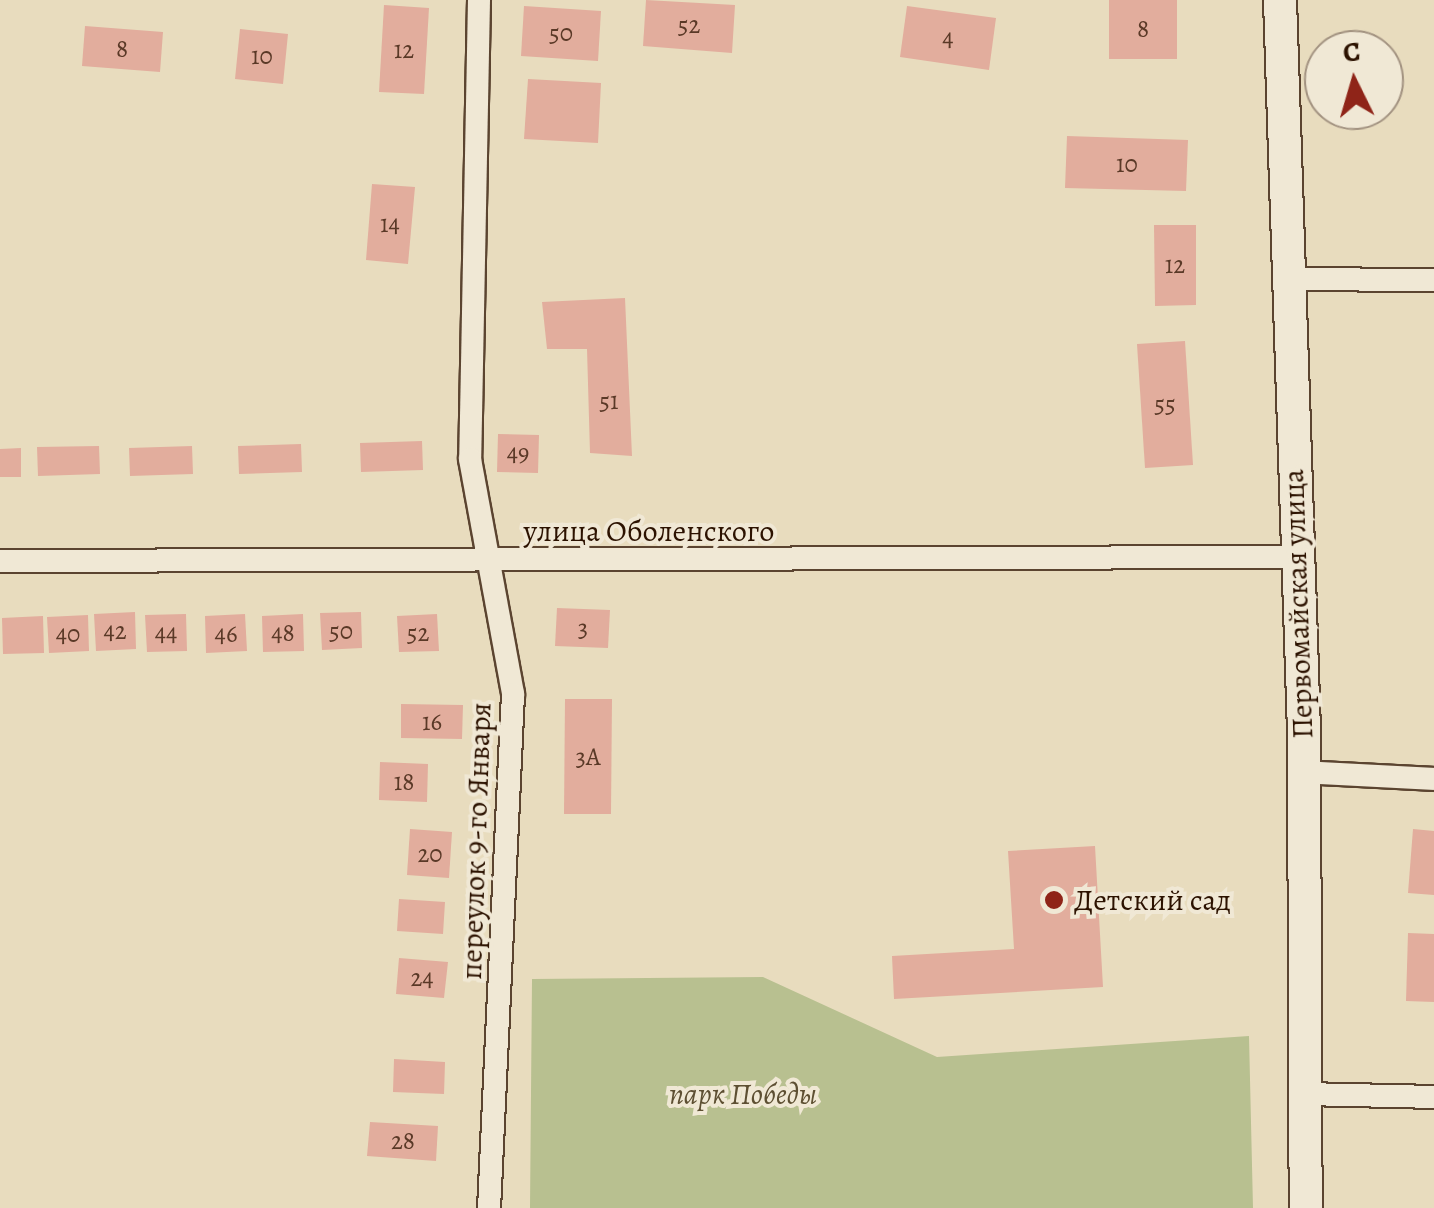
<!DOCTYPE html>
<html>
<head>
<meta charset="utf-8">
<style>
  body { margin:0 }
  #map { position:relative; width:1434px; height:1208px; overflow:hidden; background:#e8dcbe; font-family:Alegreya,serif }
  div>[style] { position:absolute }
  .green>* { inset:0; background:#b8c090 }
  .building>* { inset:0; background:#e2ad9d }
  .roads { filter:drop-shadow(2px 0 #5b4430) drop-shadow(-2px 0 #5b4430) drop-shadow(0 2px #5b4430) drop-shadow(0 -2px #5b4430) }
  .street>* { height:22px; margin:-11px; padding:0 11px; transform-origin:11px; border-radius:11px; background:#f0e8d5 }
  .secondary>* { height:32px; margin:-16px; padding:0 16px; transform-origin:16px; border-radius:16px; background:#f0e8d5 }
  .dots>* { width:28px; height:28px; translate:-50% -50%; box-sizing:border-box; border:5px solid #f0e8d5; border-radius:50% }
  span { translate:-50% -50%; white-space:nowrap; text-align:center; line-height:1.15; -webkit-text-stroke:8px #f0e8d5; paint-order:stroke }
  .number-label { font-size:25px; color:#5a3927 }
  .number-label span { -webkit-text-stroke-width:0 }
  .street-label { font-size:30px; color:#2c1200 }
  .poi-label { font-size:30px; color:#2c1200 }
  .left { translate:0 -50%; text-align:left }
  .park-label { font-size:30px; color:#5d4f32; font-style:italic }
  .north { position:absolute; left:1304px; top:30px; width:100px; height:100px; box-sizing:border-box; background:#f0e8d5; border:2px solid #a29280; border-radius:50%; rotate:355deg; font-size:28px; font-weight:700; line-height:40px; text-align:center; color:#2c1200 }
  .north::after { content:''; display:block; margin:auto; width:35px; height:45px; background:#8f2418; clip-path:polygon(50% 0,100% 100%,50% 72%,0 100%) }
</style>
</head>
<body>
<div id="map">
  <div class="green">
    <div style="clip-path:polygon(763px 977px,937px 1057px,1249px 1036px,1253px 1208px,530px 1208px,532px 979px)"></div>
  </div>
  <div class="building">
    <div style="clip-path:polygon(646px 0,735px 5px,732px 53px,643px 46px)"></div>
    <div style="clip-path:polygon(1109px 0,1177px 0,1177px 59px,1109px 59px)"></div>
    <div style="clip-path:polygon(384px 5px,429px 8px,424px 94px,379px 92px)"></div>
    <div style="clip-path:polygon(524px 6px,601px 11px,598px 61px,521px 56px)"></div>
    <div style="clip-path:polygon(907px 6px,996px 18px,989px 70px,900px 57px)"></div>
    <div style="clip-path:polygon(85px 26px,163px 32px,160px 72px,82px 66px)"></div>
    <div style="clip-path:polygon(240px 29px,288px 34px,283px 84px,235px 79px)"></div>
    <div style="clip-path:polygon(528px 79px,601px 83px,598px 143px,524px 139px)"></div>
    <div style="clip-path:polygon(1067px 136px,1188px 140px,1186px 191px,1065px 188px)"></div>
    <div style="clip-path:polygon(372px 184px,415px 187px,408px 264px,366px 260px)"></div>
    <div style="clip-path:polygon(1154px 225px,1196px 225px,1196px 305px,1155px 306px)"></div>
    <div style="clip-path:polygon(625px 298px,632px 456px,590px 453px,587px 349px,547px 349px,542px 302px)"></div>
    <div style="clip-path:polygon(1185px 341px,1193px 465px,1145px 468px,1137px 344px)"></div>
    <div style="clip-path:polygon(498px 434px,539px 435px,538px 473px,497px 472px)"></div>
    <div style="clip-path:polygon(422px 441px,423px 470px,361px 472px,360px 443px)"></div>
    <div style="clip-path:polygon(301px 444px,302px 472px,239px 474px,238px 446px)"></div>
    <div style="clip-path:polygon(99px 446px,100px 474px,38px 476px,37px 447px)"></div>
    <div style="clip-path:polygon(192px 446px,193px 474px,130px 476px,129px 448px)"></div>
    <div style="clip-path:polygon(21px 448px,21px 477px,0 477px,0 449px)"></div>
    <div style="clip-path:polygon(557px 608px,610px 610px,608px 648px,555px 646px)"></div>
    <div style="clip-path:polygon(135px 612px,136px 649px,96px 651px,94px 614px)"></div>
    <div style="clip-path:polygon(361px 612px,362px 648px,322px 650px,320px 613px)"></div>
    <div style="clip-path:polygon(186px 614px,187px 651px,147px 652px,145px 615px)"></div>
    <div style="clip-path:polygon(245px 614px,247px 651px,206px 653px,205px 616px)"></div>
    <div style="clip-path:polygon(303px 614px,304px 651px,263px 652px,262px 616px)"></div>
    <div style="clip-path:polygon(437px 614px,439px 651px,399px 652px,397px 616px)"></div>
    <div style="clip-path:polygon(88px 615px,89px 651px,49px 653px,47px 617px)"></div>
    <div style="clip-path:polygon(43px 616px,44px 653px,3px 654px,2px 618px)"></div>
    <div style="clip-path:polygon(565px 699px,612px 699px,611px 814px,564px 814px)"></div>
    <div style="clip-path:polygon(401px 704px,463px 705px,462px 739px,401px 738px)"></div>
    <div style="clip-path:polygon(380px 762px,428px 764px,427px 802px,379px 800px)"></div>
    <div style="clip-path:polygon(410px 829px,452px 832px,449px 878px,407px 875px)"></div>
    <div style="clip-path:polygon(1413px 829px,1434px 831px,1434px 895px,1408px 893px)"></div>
    <div style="clip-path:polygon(1095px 846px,1103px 987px,894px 999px,892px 956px,1014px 949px,1008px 851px)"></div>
    <div style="clip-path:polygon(399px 899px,445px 902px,443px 934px,397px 931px)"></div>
    <div style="clip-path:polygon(1408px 933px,1434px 934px,1434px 1002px,1406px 1001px)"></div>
    <div style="clip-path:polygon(399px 958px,448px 962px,444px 998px,396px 994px)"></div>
    <div style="clip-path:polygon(394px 1059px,445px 1062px,444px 1094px,393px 1092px)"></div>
    <div style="clip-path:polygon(370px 1122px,438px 1126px,436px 1161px,367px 1156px)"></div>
  </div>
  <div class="roads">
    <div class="street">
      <div style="left:479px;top:0;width:459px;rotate:91.1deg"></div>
      <div style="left:470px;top:459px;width:239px;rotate:79.6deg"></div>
      <div style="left:513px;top:694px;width:515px;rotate:92.67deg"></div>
      <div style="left:1287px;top:279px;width:147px;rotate:0.4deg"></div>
      <div style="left:0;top:561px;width:1297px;rotate:-0.18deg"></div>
      <div style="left:1302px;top:772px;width:132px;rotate:3deg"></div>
      <div style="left:1304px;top:1094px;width:130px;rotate:1.3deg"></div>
    </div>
    <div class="secondary">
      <div style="left:1280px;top:0;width:733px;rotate:88.12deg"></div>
      <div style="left:1304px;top:733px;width:475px;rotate:89.8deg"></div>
    </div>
  </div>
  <div class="dots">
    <div style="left:1054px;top:900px;background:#8f2418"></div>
  </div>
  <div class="number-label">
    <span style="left:689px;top:25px">52</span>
    <span style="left:1143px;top:29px">8</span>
    <span style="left:561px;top:33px">50</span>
    <span style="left:948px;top:38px">4</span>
    <span style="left:122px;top:49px">8</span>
    <span style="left:404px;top:50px">12</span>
    <span style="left:262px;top:56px">10</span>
    <span style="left:1127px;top:164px">10</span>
    <span style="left:390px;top:224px">14</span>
    <span style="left:1175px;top:265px">12</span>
    <span style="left:609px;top:401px">51</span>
    <span style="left:1165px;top:404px">55</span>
    <span style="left:518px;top:453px">49</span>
    <span style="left:583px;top:628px">3</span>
    <span style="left:115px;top:631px">42</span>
    <span style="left:341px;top:631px">50</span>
    <span style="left:166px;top:633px">44</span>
    <span style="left:283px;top:633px">48</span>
    <span style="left:418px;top:633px">52</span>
    <span style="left:68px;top:634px">40</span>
    <span style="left:226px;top:634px">46</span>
    <span style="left:432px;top:722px">16</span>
    <span style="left:588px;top:757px">3А</span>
    <span style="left:404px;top:782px">18</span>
    <span style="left:430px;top:854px">20</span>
    <span style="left:422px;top:978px">24</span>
    <span style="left:403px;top:1141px">28</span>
  </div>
  <div class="street-label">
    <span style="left:649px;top:531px">улица Оболенского</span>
    <span style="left:1298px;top:604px;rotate:-92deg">Первомайская улица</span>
    <span style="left:476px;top:841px;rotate:-88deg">переулок 9-го Января</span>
  </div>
  <div class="poi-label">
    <span class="left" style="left:1074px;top:900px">Детский сад</span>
  </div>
  <div class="park-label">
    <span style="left:743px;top:1094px">парк Победы</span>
  </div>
  <div class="north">С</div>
</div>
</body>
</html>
